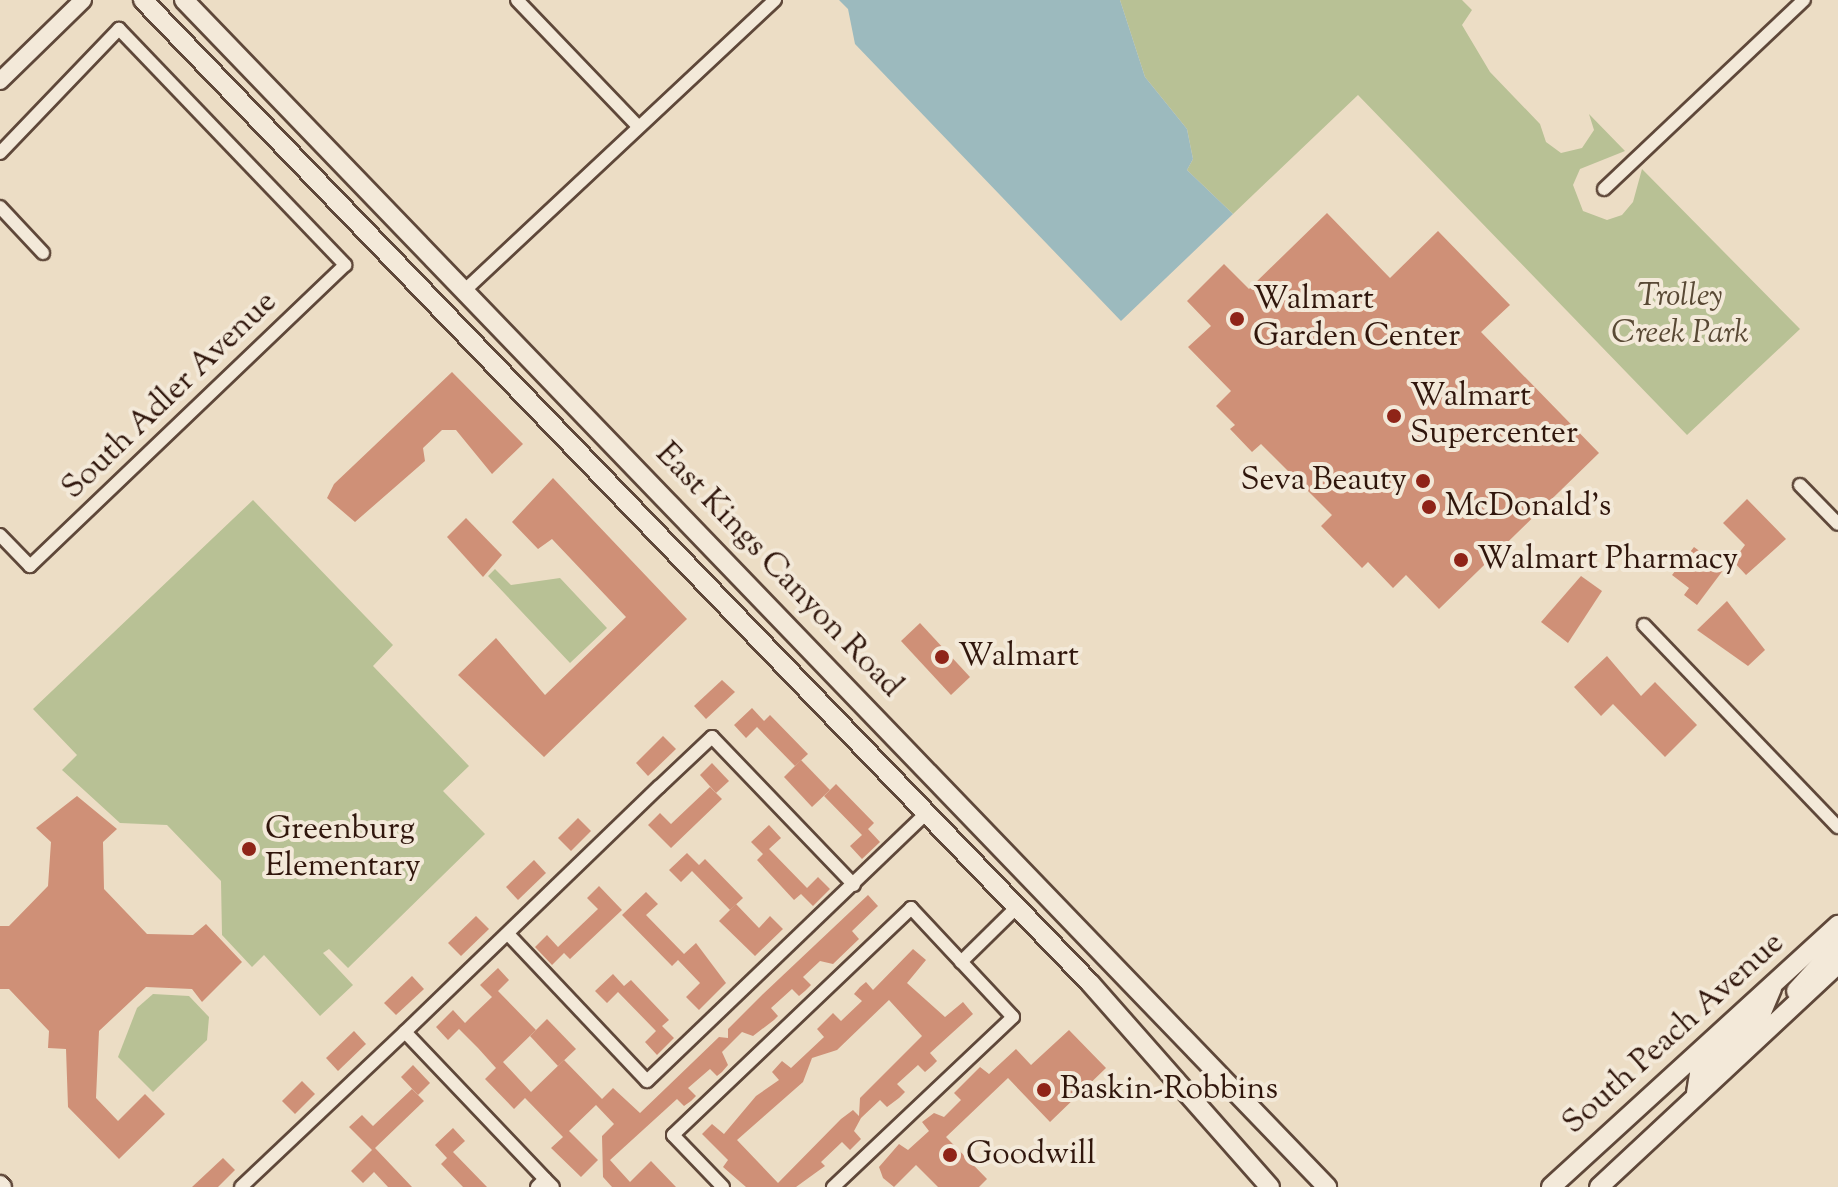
<!DOCTYPE html>
<html>
<head>
<meta charset="utf-8">
<style>
  body { margin:0 }
  #map { position:relative; width:1838px; height:1187px; overflow:hidden; background:#ecddc5; font-family:"Sorts Mill Goudy",serif }
  div>[style] { position:absolute }
  .green>* { inset:0; background:#b8c195 }
  .water>* { inset:0; background:#9cbabe }
  .building>* { inset:0; background:#cf9077 }
  .roads { filter:drop-shadow(2px 0 #5f483a) drop-shadow(-2px 0 #5f483a) drop-shadow(0 2px #5f483a) drop-shadow(0 -2px #5f483a) }
  .minor>* { height:12px; margin:-6px; padding:0 6px; transform-origin:6px; border-radius:6px; background:#f3e9d9 }
  .tertiary>* { height:16px; margin:-8px; padding:0 8px; transform-origin:8px; border-radius:8px; background:#f3e9d9 }
  .secondary>* { height:18px; margin:-9px; padding:0 9px; transform-origin:9px; border-radius:9px; background:#f3e9d9 }
  .dots>* { width:22px; height:22px; translate:-50% -50%; box-sizing:border-box; border:4px solid #f3e9d9; border-radius:50% }
  span { translate:-50% -50%; white-space:nowrap; text-align:center; line-height:1.15; -webkit-text-stroke:8px #f3e9d9; paint-order:stroke }
  .park-label { font-size:32px; color:#594935; font-style:italic }
  .poi-label { font-size:32px; color:#30160c }
  .left { translate:0 -50%; text-align:left }
  .right { translate:-100% -50%; text-align:right }
  .street-label { font-size:32px; color:#30160c }
</style>
</head>
<body>
<div id="map">
  <div class="green">
    <div style="clip-path:polygon(1120px 0,1462px 0,1472px 10px,1462px 25px,1490px 72px,1540px 124px,1546px 142px,1561px 153px,1582px 148px,1594px 130px,1589px 114px,1625px 151px,1580px 169px,1573px 185px,1583px 211px,1607px 220px,1622px 215px,1633px 202px,1642px 169px,1800px 329px,1687px 435px,1358px 95px,1233px 214px,1187px 170px,1193px 159px,1187px 129px,1145px 77px)"></div>
    <div style="clip-path:polygon(253px 500px,393px 645px,373px 666px,469px 766px,443px 791px,485px 834px,348px 968px,329px 949px,323px 953px,353px 985px,320px 1016px,264px 955px,252px 967px,222px 935px,221px 881px,167px 825px,120px 823px,62px 770px,77px 755px,33px 709px)"></div>
    <div style="clip-path:polygon(495px 569px,511px 585px,560px 578px,607px 628px,570px 663px,488px 576px)"></div>
    <div style="clip-path:polygon(153px 994px,189px 996px,209px 1017px,207px 1040px,153px 1092px,118px 1057px,137px 1008px)"></div>
  </div>
  <div class="water">
    <div style="clip-path:polygon(839px 0,1120px 0,1145px 77px,1187px 129px,1193px 159px,1187px 170px,1233px 214px,1121px 321px,855px 44px,848px 9px)"></div>
  </div>
  <div class="building">
    <div style="clip-path:polygon(1327px 213px,1390px 278px,1438px 231px,1510px 305px,1481px 332px,1599px 453px,1439px 609px,1406px 575px,1393px 588px,1368px 562px,1362px 568px,1321px 526px,1332px 515px,1261px 444px,1252px 452px,1230px 429px,1235px 425px,1216px 406px,1231px 391px,1188px 347px,1211px 326px,1187px 301px,1224px 264px,1249px 289px)"></div>
    <div style="clip-path:polygon(452px 372px,523px 444px,492px 474px,456px 430px,442px 430px,423px 448px,425px 461px,355px 522px,327px 498px,334px 484px)"></div>
    <div style="clip-path:polygon(553px 478px,687px 619px,544px 757px,458px 675px,496px 638px,545px 695px,626px 617px,552px 539px,538px 549px,512px 522px)"></div>
    <div style="clip-path:polygon(1747px 499px,1786px 539px,1746px 575px,1733px 561px,1745px 545px,1723px 523px)"></div>
    <div style="clip-path:polygon(466px 518px,502px 555px,483px 577px,447px 537px)"></div>
    <div style="clip-path:polygon(1694px 547px,1724px 569px,1697px 605px,1684px 595px,1689px 588px,1672px 575px)"></div>
    <div style="clip-path:polygon(1581px 576px,1602px 591px,1568px 643px,1541px 622px)"></div>
    <div style="clip-path:polygon(1727px 601px,1765px 650px,1748px 666px,1697px 630px)"></div>
    <div style="clip-path:polygon(920px 623px,970px 677px,951px 695px,901px 641px)"></div>
    <div style="clip-path:polygon(1607px 656px,1641px 696px,1655px 682px,1697px 725px,1665px 757px,1613px 704px,1601px 716px,1574px 687px)"></div>
    <div style="clip-path:polygon(722px 680px,735px 692px,706px 719px,694px 706px)"></div>
    <div style="clip-path:polygon(752px 708px,764px 721px,770px 715px,808px 754px,795px 766px,757px 727px,746px 738px,734px 725px)"></div>
    <div style="clip-path:polygon(663px 736px,676px 749px,648px 776px,636px 763px)"></div>
    <div style="clip-path:polygon(801px 760px,830px 790px,812px 807px,784px 777px)"></div>
    <div style="clip-path:polygon(712px 763px,729px 781px,716px 793px,700px 775px)"></div>
    <div style="clip-path:polygon(836px 784px,874px 823px,868px 829px,880px 842px,862px 859px,850px 846px,862px 835px,824px 796px)"></div>
    <div style="clip-path:polygon(710px 787px,722px 799px,671px 848px,648px 825px,660px 813px,671px 824px)"></div>
    <div style="clip-path:polygon(77px 796px,117px 829px,103px 842px,104px 889px,147px 934px,193px 935px,206px 924px,242px 962px,202px 1002px,192px 989px,146px 987px,99px 1031px,96px 1098px,118px 1121px,145px 1094px,165px 1114px,119px 1159px,68px 1107px,66px 1049px,48px 1048px,49px 1031px,9px 989px,0 989px,0 926px,9px 926px,48px 886px,51px 842px,36px 828px)"></div>
    <div style="clip-path:polygon(578px 818px,591px 831px,571px 851px,558px 838px)"></div>
    <div style="clip-path:polygon(769px 825px,781px 838px,769px 849px,807px 888px,818px 877px,830px 889px,813px 906px,801px 894px,794px 900px,757px 860px,763px 854px,751px 842px)"></div>
    <div style="clip-path:polygon(687px 853px,699px 865px,705px 859px,743px 898px,730px 910px,692px 871px,681px 882px,669px 870px)"></div>
    <div style="clip-path:polygon(534px 860px,546px 873px,518px 900px,506px 887px)"></div>
    <div style="clip-path:polygon(599px 886px,622px 910px,570px 959px,564px 953px,552px 965px,535px 947px,547px 935px,558px 947px,598px 909px,587px 898px)"></div>
    <div style="clip-path:polygon(646px 892px,658px 904px,646px 915px,684px 954px,696px 943px,726px 983px,699px 1010px,686px 997px,700px 983px,678px 960px,672px 966px,622px 915px)"></div>
    <div style="clip-path:polygon(868px 895px,878px 906px,852px 931px,859px 939px,833px 964px,820px 961px,803px 977px,811px 985px,805px 991px,799px 996px,792px 989px,771px 1008px,778px 1016px,774px 1020px,753px 1036px,742px 1032px,722px 1052px,728px 1065px,722px 1072px,717px 1076px,710px 1069px,688px 1088px,696px 1096px,691px 1101px,684px 1106px,677px 1099px,610px 1160px,630px 1182px,651px 1161px,676px 1187px,612px 1187px,603px 1177px,602px 1136px,614px 1124px,596px 1105px,569px 1131px,598px 1160px,581px 1177px,551px 1148px,563px 1137px,525px 1098px,514px 1109px,485px 1079px,496px 1068px,478px 1048px,459px 1029px,448px 1040px,436px 1027px,453px 1010px,465px 1023px,471px 1017px,492px 997px,480px 985px,498px 968px,509px 980px,498px 991px,536px 1030px,503px 1062px,531px 1092px,564px 1060px,602px 1099px,613px 1088px,640px 1113px,719px 1037px,728px 1038px,728px 1029px,762px 995px)"></div>
    <div style="clip-path:polygon(736px 904px,759px 928px,770px 916px,783px 929px,755px 956px,719px 921px)"></div>
    <div style="clip-path:polygon(476px 916px,489px 929px,461px 956px,448px 943px)"></div>
    <div style="clip-path:polygon(evenodd,913px 949px,926px 960px,907px 983px,945px 1017px,963px 1002px,973px 1014px,930px 1053px,937px 1061px,932px 1066px,925px 1072px,918px 1065px,897px 1084px,905px 1092px,899px 1098px,887px 1107px,880px 1100px,861px 1118px,854px 1131px,861px 1139px,850px 1150px,842px 1142px,821px 1162px,825px 1166px,796px 1187px,746px 1187px,723px 1167px,728px 1160px,702px 1134px,712px 1124px,724px 1134px,756px 1096px,779px 1080px,772px 1072px,782px 1061px,791px 1068px,824px 1037px,817px 1029px,833px 1013px,841px 1021px,862px 1001px,854px 994px,860px 987px,866px 982px,873px 990px,913px 949px,889px 1000px,922px 1036px,860px 1098px,859px 1116px,853px 1110px,841px 1119px,778px 1183px,737px 1140px,803px 1082px,812px 1058px,837px 1050px,889px 1000px)"></div>
    <div style="clip-path:polygon(613px 974px,624px 986px,631px 980px,669px 1020px,662px 1026px,674px 1038px,657px 1055px,645px 1042px,656px 1031px,618px 992px,607px 1003px,595px 991px)"></div>
    <div style="clip-path:polygon(412px 976px,424px 989px,396px 1015px,384px 1003px)"></div>
    <div style="clip-path:polygon(547px 1019px,576px 1049px,558px 1066px,530px 1036px)"></div>
    <div style="clip-path:polygon(1069px 1030px,1106px 1068px,1050px 1122px,1008px 1078px,946px 1137px,987px 1179px,979px 1187px,938px 1187px,916px 1165px,894px 1187px,883px 1178px,879px 1167px,899px 1144px,908px 1150px,929px 1131px,922px 1122px,934px 1113px,944px 1117px,961px 1100px,954px 1093px,980px 1067px,989px 1074px,1016px 1049px,1031px 1065px)"></div>
    <div style="clip-path:polygon(354px 1031px,366px 1044px,338px 1071px,326px 1058px)"></div>
    <div style="clip-path:polygon(413px 1065px,430px 1083px,418px 1095px,401px 1077px)"></div>
    <div style="clip-path:polygon(302px 1081px,315px 1094px,295px 1114px,282px 1101px)"></div>
    <div style="clip-path:polygon(412px 1089px,424px 1101px,375px 1148px,412px 1187px,388px 1187px,374px 1172px,363px 1183px,351px 1171px,372px 1150px,349px 1127px,362px 1115px,373px 1126px)"></div>
    <div style="clip-path:polygon(453px 1128px,465px 1141px,453px 1152px,487px 1187px,463px 1187px,441px 1164px,447px 1158px,435px 1145px)"></div>
    <div style="clip-path:polygon(223px 1158px,235px 1170px,218px 1187px,192px 1187px)"></div>
  </div>
  <div class="roads">
    <div class="minor">
      <div style="left:517px;top:0;width:175px;rotate:46.2deg"></div>
      <div style="left:0;top:153px;width:172px;rotate:-46.2deg"></div>
      <div style="left:119px;top:29px;width:327px;rotate:46.2deg"></div>
      <div style="left:345px;top:265px;width:436px;rotate:136.3deg"></div>
      <div style="left:30px;top:566px;width:43px;rotate:-134.1deg"></div>
      <div style="left:1604px;top:189px;width:275px;rotate:-43.4deg"></div>
      <div style="left:0;top:207px;width:63px;rotate:46.9deg"></div>
      <div style="left:464px;top:291px;width:426px;rotate:-43.1deg"></div>
      <div style="left:1800px;top:485px;width:54px;rotate:45.7deg"></div>
      <div style="left:1644px;top:625px;width:280px;rotate:46.2deg"></div>
      <div style="left:508px;top:934px;width:202px;rotate:46.6deg"></div>
      <div style="left:647px;top:1081px;width:385px;rotate:-43.8deg"></div>
      <div style="left:961px;top:962px;width:78px;rotate:-44.5deg"></div>
      <div style="left:545px;top:1179px;width:203px;rotate:-133.6deg"></div>
      <div style="left:405px;top:1032px;width:353px;rotate:-44deg"></div>
      <div style="left:659px;top:787px;width:73px;rotate:-43.3deg"></div>
      <div style="left:712px;top:737px;width:205px;rotate:46.2deg"></div>
      <div style="left:241px;top:1187px;width:226px;rotate:-43.4deg"></div>
      <div style="left:537px;top:1187px;width:11px;rotate:-45deg"></div>
      <div style="left:545px;top:1179px;width:11px;rotate:45deg"></div>
      <div style="left:723px;top:1187px;width:72px;rotate:-133.9deg"></div>
      <div style="left:673px;top:1135px;width:329px;rotate:-43.6deg"></div>
      <div style="left:911px;top:908px;width:149px;rotate:46.9deg"></div>
      <div style="left:1013px;top:1017px;width:248px;rotate:136.6deg"></div>
    </div>
    <div class="tertiary">
      <div style="left:0;top:81px;width:116px;rotate:-44.3deg"></div>
      <div style="left:0;top:1184px;width:4px;rotate:45deg"></div>
    </div>
    <div class="secondary">
      <div style="left:143px;top:0;width:1365px;rotate:46.07deg"></div>
      <div style="left:1090px;top:983px;width:272px;rotate:48.6deg"></div>
      <div style="left:184px;top:0;width:1648px;rotate:46.08deg"></div>
      <div style="left:1796px;top:991px;width:62px;rotate:-47.6deg"></div>
      <div style="left:1696px;top:1093px;width:20px;rotate:-81deg"></div>
      <div style="left:1699px;top:1073px;width:88px;rotate:-44.1deg"></div>
      <div style="left:1762px;top:1012px;width:26px;rotate:-67deg"></div>
      <div style="left:1551px;top:1187px;width:389px;rotate:-42.4deg"></div>
      <div style="left:1599px;top:1187px;width:327px;rotate:-43deg"></div>
    </div>
  </div>
  <div class="dots">
    <div style="left:1237px;top:319px;background:#8f2418"></div>
    <div style="left:1394px;top:416px;background:#8f2418"></div>
    <div style="left:1423px;top:481px;background:#8f2418"></div>
    <div style="left:1429px;top:507px;background:#8f2418"></div>
    <div style="left:1461px;top:560px;background:#8f2418"></div>
    <div style="left:942px;top:657px;background:#8f2418"></div>
    <div style="left:249px;top:849px;background:#8f2418"></div>
    <div style="left:1044px;top:1090px;background:#8f2418"></div>
    <div style="left:950px;top:1155px;background:#8f2418"></div>
  </div>
  <div class="park-label">
    <span style="left:1680px;top:316px">Trolley<br>Creek Park</span>
  </div>
  <div class="poi-label">
    <span class="left" style="left:1253px;top:319px">Walmart<br>Garden Center</span>
    <span class="left" style="left:1410px;top:416px">Walmart<br>Supercenter</span>
    <span class="right" style="left:1407px;top:481px">Seva Beauty</span>
    <span class="left" style="left:1445px;top:507px">McDonald's</span>
    <span class="left" style="left:1477px;top:560px">Walmart Pharmacy</span>
    <span class="left" style="left:958px;top:657px">Walmart</span>
    <span class="left" style="left:265px;top:849px">Greenburg<br>Elementary</span>
    <span class="left" style="left:1060px;top:1090px">Baskin-Robbins</span>
    <span class="left" style="left:966px;top:1155px">Goodwill</span>
  </div>
  <div class="street-label">
    <span style="left:170px;top:396px;rotate:-44deg">South Adler Avenue</span>
    <span style="left:778px;top:571px;rotate:46deg">East Kings Canyon Road</span>
    <span style="left:1674px;top:1034px;rotate:-42deg">South Peach Avenue</span>
  </div>
</div>
</body>
</html>
